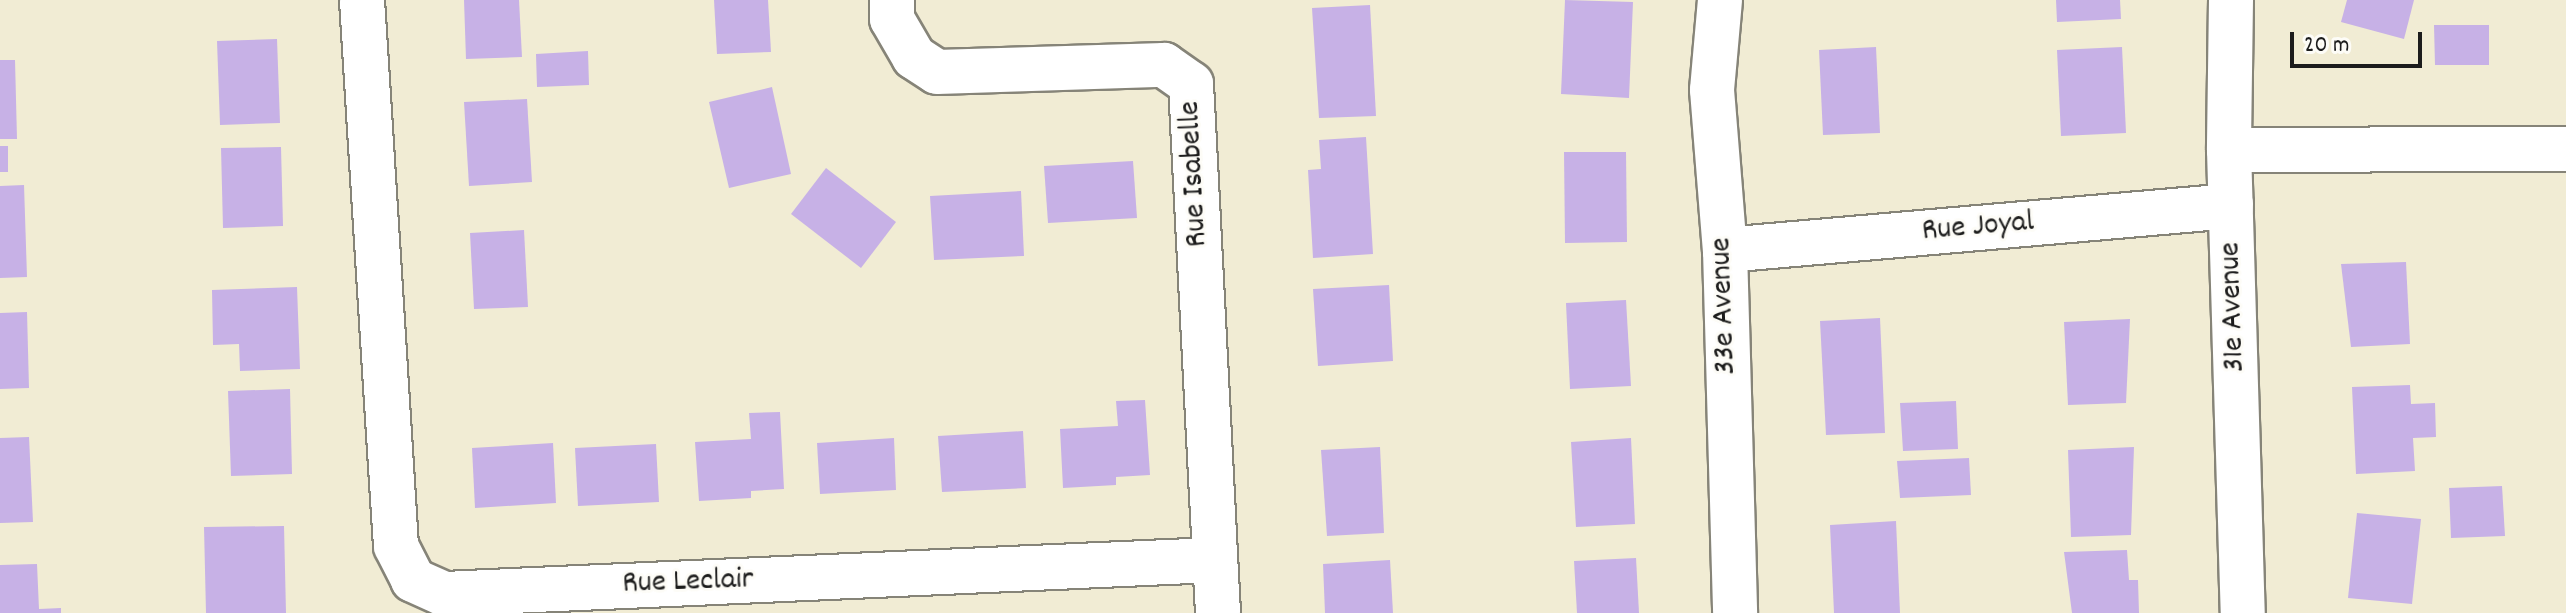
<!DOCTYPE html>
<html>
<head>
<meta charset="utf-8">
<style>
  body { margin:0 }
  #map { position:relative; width:2566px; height:613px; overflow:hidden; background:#f1ecd4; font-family:Dekko,sans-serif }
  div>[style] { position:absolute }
  .building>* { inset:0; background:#c7b1e6 }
  .roads { filter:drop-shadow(2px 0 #868478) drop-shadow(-2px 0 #868478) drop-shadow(0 2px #868478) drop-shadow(0 -2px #868478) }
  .street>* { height:44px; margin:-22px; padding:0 22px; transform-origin:22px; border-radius:22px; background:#fff }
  span { translate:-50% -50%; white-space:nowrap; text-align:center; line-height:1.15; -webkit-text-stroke:6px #fdfcf7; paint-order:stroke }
  .street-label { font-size:32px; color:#1c1c1c }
  .scale { position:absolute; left:2290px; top:32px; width:132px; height:36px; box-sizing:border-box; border:4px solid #1c1c1c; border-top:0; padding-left:10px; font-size:24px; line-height:28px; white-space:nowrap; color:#1c1c1c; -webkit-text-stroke:6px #fdfcf7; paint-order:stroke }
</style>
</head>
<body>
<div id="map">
  <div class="building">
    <div style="clip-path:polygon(464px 0,519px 0,522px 57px,466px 59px)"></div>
    <div style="clip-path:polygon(714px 0,768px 0,771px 52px,717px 54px)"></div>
    <div style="clip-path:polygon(1565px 0,1633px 2px,1629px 98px,1561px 94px)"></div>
    <div style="clip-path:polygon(2056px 0,2120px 0,2121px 19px,2057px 22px)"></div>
    <div style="clip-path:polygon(2347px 0,2414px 0,2404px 39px,2341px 22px)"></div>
    <div style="clip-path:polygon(1370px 5px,1376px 116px,1319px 118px,1312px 8px)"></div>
    <div style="clip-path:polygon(2434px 25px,2489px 25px,2489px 65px,2435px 65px)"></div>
    <div style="clip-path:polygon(277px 39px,280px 123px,220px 125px,217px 41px)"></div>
    <div style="clip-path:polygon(1876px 47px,1880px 133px,1823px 135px,1819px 50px)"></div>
    <div style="clip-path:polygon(2122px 47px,2126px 133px,2061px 136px,2057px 50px)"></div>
    <div style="clip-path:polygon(588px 51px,589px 85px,537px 87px,536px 54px)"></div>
    <div style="clip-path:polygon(0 60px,15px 60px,17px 139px,0 139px)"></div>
    <div style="clip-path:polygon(772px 87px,791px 174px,729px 188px,709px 102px)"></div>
    <div style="clip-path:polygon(527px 99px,532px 182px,469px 186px,464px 102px)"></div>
    <div style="clip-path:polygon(1366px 137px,1373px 254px,1313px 258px,1308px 170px,1321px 169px,1319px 140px)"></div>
    <div style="clip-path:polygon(0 146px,8px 146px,8px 172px,0 172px)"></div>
    <div style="clip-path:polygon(281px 147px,283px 226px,223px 228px,221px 148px)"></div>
    <div style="clip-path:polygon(1564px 152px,1626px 152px,1627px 242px,1565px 243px)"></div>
    <div style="clip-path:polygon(1133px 161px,1137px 218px,1048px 223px,1044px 166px)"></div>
    <div style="clip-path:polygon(826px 168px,896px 222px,861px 268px,791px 214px)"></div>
    <div style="clip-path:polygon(24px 185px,27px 277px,0 278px,0 186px)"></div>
    <div style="clip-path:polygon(1021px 191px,1024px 256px,934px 260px,930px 196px)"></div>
    <div style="clip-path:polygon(524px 230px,528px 307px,474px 309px,470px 233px)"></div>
    <div style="clip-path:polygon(2406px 262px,2410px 344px,2351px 347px,2341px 264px)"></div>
    <div style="clip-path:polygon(1389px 285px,1393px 361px,1318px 366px,1313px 289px)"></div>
    <div style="clip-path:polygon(297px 287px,300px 369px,240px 371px,239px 344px,213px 345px,212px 290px)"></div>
    <div style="clip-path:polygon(1626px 300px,1631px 386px,1570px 389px,1566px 303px)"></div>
    <div style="clip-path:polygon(27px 312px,29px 388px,0 389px,0 313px)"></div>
    <div style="clip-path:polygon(1880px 318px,1885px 433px,1826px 435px,1820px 321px)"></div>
    <div style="clip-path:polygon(2130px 319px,2126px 403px,2068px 405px,2064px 322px)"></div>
    <div style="clip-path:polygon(2410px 385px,2411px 404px,2435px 403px,2436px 437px,2413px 438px,2415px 471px,2356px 474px,2352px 387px)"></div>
    <div style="clip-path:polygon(290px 389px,292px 474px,231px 476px,228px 391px)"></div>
    <div style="clip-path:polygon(1145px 400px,1150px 475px,1116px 477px,1116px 485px,1063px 488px,1060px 429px,1118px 426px,1116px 401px)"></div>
    <div style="clip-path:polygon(1956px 401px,1958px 449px,1903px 451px,1900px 403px)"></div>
    <div style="clip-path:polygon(780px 412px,784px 489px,751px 491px,751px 498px,699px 501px,695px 442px,751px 439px,749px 413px)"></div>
    <div style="clip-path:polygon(1023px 431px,1026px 488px,942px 492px,938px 436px)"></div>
    <div style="clip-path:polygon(29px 437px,33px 522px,0 523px,0 438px)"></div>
    <div style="clip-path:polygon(894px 438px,896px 490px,820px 494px,817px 443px)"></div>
    <div style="clip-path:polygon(1631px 438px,1635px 524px,1576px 527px,1571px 442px)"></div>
    <div style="clip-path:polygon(553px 443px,556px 503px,475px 508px,472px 448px)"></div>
    <div style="clip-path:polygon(656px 444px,659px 502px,578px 506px,575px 448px)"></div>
    <div style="clip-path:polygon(1380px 447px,1384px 533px,1327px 536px,1321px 450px)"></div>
    <div style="clip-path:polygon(2134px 447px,2131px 535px,2071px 537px,2068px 450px)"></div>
    <div style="clip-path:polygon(1969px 458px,1971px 495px,1900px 498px,1897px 461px)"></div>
    <div style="clip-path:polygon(2502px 486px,2505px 536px,2451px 538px,2449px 488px)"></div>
    <div style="clip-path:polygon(2357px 513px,2421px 519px,2412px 604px,2348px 598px)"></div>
    <div style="clip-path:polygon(1896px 521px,1900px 613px,1834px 613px,1830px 525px)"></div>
    <div style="clip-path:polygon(284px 526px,286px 613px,206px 613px,204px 527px)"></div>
    <div style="clip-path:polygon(2127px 550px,2129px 580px,2138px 580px,2139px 613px,2072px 613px,2064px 552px)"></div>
    <div style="clip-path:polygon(1636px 558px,1639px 613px,1577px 613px,1574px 561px)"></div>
    <div style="clip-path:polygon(1390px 560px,1393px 613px,1325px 613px,1323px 564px)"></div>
    <div style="clip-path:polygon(37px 564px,39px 609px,61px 608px,61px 613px,0 613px,0 565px)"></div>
  </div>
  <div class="roads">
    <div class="street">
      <div style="left:362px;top:0;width:547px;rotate:86.44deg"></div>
      <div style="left:396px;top:546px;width:38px;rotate:63deg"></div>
      <div style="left:413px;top:580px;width:34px;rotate:24deg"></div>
      <div style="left:444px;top:594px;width:771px;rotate:-2.53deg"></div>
      <div style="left:892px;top:0;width:19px;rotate:90deg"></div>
      <div style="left:892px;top:19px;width:44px;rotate:59.9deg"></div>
      <div style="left:914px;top:57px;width:27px;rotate:33deg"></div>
      <div style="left:937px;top:72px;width:227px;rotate:-1.8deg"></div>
      <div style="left:1164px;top:65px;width:33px;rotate:35deg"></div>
      <div style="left:1191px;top:84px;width:530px;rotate:87.08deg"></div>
      <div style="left:1720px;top:0;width:90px;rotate:95.1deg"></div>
      <div style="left:1712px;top:90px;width:161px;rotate:85.4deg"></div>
      <div style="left:1725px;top:250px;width:363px;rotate:88.4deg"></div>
      <div style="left:2231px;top:0;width:150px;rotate:90.8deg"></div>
      <div style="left:2229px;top:150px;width:463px;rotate:88.3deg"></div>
      <div style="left:2229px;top:150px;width:337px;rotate:-0.2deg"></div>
      <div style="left:1725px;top:250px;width:508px;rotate:-4.97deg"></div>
    </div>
  </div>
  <div class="street-label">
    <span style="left:1195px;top:174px;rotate:-93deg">Rue Isabelle</span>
    <span style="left:1978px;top:228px;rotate:-5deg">Rue Joyal</span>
    <span style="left:1725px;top:306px;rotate:-92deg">33e Avenue</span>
    <span style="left:2234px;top:307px;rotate:-92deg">31e Avenue</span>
    <span style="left:688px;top:583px;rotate:-2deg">Rue Leclair</span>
  </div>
  <div class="scale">20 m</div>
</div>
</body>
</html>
